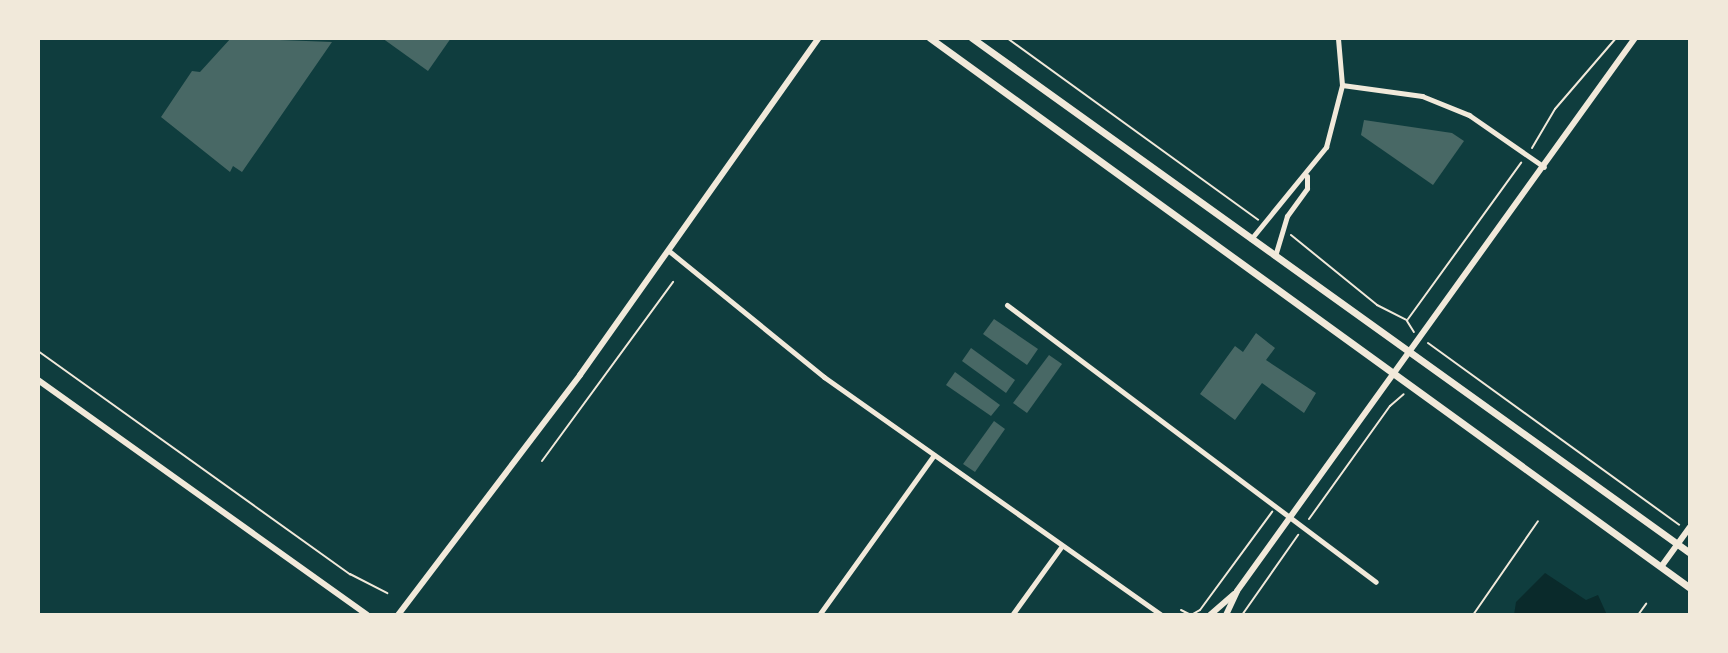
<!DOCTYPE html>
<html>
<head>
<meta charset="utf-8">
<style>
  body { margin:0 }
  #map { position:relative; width:1728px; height:653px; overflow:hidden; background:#0f3d3e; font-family:Raleway,sans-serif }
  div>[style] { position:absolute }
  .water>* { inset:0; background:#0a2a2b }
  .building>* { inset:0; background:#486865 }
  .path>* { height:2px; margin:-1px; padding:0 1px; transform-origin:1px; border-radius:1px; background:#f1e9da }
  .minor>* { height:5px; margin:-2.5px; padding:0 2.5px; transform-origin:2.5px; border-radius:2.5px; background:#f1e9da }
  .tertiary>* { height:6px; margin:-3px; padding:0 3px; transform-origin:3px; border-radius:3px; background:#f1e9da }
  .secondary>* { height:6px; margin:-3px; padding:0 3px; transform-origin:3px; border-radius:3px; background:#f1e9da }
  .primary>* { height:7px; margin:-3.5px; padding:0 3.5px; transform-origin:3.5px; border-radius:3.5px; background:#f1e9da }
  span { translate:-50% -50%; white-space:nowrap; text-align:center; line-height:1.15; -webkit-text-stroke:8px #f1e9da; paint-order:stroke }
  .frame { position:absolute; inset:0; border:40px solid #f1e9da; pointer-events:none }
</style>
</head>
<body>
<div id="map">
  <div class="water">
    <div style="clip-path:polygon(1545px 573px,1586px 600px,1598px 595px,1607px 615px,1514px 615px,1516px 602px)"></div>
  </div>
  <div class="building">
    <div style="clip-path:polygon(231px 38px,332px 42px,242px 172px,233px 166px,230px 172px,161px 117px,192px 71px,200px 72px)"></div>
    <div style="clip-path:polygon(382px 38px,451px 38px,428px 71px)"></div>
    <div style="clip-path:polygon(1364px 120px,1452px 133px,1464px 141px,1433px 185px,1361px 135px)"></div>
    <div style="clip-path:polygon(994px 319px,1038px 349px,1027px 365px,983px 334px)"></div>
    <div style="clip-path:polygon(1256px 333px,1275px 348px,1266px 360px,1316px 393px,1304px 413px,1262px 383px,1235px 420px,1200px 394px,1235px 346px,1243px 352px)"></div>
    <div style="clip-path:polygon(971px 348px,1015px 380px,1006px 393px,962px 361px)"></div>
    <div style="clip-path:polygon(1049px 355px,1062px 364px,1027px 413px,1013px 403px)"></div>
    <div style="clip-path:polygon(955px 372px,1000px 405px,991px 416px,946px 385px)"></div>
    <div style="clip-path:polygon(994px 421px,1005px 429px,975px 472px,963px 464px)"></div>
  </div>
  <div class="path">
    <div style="left:1007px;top:38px;width:310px;rotate:35.9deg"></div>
    <div style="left:1532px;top:148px;width:45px;rotate:-59.5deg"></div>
    <div style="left:1555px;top:109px;width:94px;rotate:-49.3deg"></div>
    <div style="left:1291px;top:235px;width:111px;rotate:39.1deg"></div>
    <div style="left:1377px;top:305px;width:34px;rotate:27deg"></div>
    <div style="left:1408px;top:319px;width:193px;rotate:-54.1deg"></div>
    <div style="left:1407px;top:321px;width:13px;rotate:58deg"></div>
    <div style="left:1428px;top:343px;width:310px;rotate:35.9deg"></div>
    <div style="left:38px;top:351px;width:384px;rotate:35.6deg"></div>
    <div style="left:350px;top:574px;width:42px;rotate:27.2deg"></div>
    <div style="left:542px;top:461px;width:222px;rotate:-53.8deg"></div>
    <div style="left:1309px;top:519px;width:139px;rotate:-54.4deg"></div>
    <div style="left:1390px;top:406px;width:18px;rotate:-41deg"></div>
    <div style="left:1181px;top:610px;width:11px;rotate:27deg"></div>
    <div style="left:1191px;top:615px;width:10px;rotate:-29deg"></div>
    <div style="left:1200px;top:610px;width:122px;rotate:-53.7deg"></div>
    <div style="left:1242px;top:615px;width:98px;rotate:-55deg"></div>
    <div style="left:1473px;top:615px;width:114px;rotate:-55.3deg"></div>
    <div style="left:1638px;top:615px;width:14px;rotate:-54deg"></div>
  </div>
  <div class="minor">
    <div style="left:1342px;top:85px;width:81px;rotate:7.8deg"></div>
    <div style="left:1422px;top:96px;width:51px;rotate:22deg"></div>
    <div style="left:1469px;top:115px;width:91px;rotate:34.7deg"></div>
    <div style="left:1251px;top:239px;width:119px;rotate:-50.8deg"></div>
    <div style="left:1326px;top:147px;width:64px;rotate:-75.5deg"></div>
    <div style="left:1342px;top:85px;width:47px;rotate:-94.9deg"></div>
    <div style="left:669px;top:251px;width:200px;rotate:39.1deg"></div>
    <div style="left:824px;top:377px;width:413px;rotate:35.2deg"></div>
    <div style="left:1275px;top:256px;width:42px;rotate:-73.3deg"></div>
    <div style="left:1287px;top:216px;width:34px;rotate:-54deg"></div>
    <div style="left:1307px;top:188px;width:12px;rotate:-90deg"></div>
    <div style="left:1007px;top:305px;width:461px;rotate:36.9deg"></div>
    <div style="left:819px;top:615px;width:197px;rotate:-54.3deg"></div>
    <div style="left:1012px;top:615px;width:84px;rotate:-54.2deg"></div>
  </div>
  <div class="tertiary">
    <div style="left:1661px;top:567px;width:49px;rotate:-54.1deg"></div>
    <div style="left:1210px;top:615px;width:32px;rotate:-41deg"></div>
    <div style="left:1226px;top:615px;width:26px;rotate:-65deg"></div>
    <div style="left:1237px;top:591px;width:681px;rotate:-54.26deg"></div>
  </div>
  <div class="secondary">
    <div style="left:38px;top:380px;width:404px;rotate:35.5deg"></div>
    <div style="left:398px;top:615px;width:301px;rotate:-52.8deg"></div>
    <div style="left:580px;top:375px;width:413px;rotate:-54.7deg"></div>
  </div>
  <div class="primary">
    <div style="left:930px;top:38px;width:938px;rotate:35.89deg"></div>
    <div style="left:972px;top:38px;width:884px;rotate:35.65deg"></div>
  </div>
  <div class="frame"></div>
</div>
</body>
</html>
